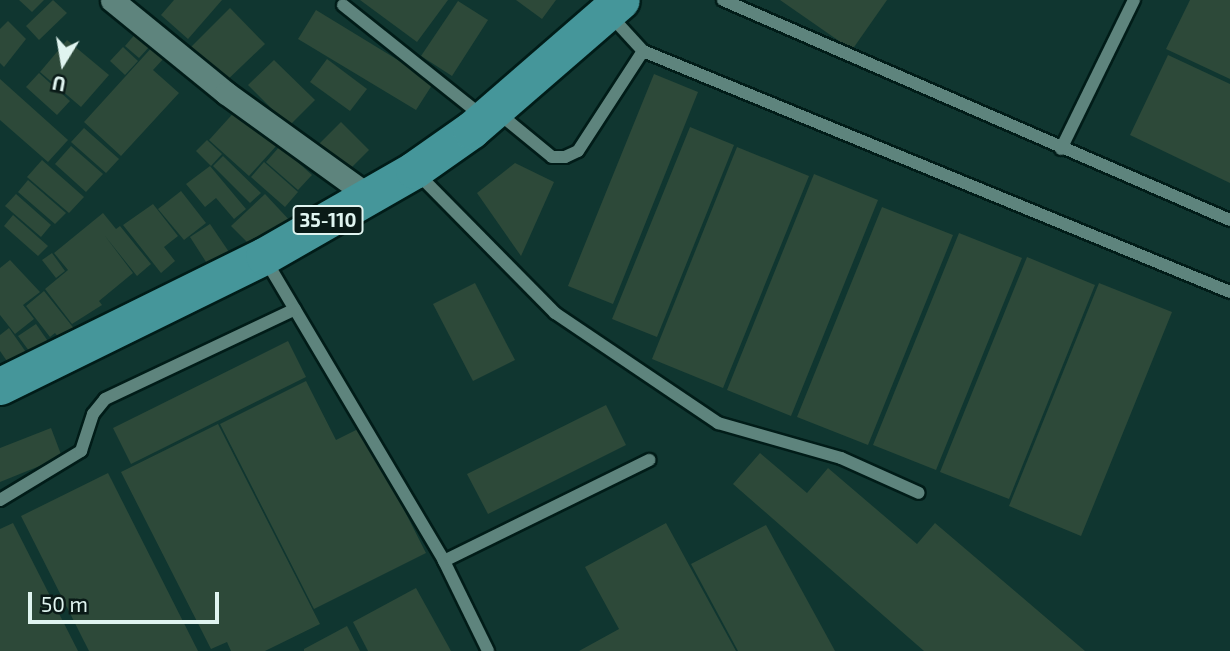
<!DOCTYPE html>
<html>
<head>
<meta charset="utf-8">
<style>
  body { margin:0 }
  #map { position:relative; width:1230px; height:651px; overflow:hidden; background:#103630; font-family:"Exo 2",sans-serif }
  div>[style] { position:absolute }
  .building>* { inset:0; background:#2d4939 }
  .roads { filter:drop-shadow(2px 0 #011c18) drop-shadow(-2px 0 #011c18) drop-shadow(0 2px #011c18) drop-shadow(0 -2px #011c18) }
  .lane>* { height:12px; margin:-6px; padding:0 6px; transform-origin:6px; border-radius:6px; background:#5e847d }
  .street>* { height:23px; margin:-11.5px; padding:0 11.5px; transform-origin:11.5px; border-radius:11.5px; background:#5e847d }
  .primary>* { height:37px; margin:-18.5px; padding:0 18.5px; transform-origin:18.5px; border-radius:18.5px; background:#45969a }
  span { translate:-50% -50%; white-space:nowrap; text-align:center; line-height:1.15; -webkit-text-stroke:5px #0a1a17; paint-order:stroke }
  .shield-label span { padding:2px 5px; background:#0a1a17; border:2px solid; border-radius:5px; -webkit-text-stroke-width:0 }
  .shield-label { font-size:19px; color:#e0f4f0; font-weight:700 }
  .north { position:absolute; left:28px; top:28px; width:70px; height:70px; -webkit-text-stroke:5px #0a1a17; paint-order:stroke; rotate:191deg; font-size:19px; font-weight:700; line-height:28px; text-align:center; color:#e0f4f0 }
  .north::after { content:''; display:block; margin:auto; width:24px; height:32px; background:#e0f4f0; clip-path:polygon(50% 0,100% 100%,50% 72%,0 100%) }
  .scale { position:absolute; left:28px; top:592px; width:191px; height:32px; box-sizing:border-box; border:4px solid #e0f4f0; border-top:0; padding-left:9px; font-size:21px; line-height:24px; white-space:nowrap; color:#e0f4f0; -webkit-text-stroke:5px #0a1a17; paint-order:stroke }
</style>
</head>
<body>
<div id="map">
  <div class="building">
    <div style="clip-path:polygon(19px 0,44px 0,32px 12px)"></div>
    <div style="clip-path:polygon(53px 0,67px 13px,39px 40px,26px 26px)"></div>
    <div style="clip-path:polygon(174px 0,222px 0,188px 39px,161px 15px)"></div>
    <div style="clip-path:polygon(360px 0,448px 0,417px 42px)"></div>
    <div style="clip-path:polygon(516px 0,556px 0,542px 19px)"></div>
    <div style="clip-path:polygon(780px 0,887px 0,852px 50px)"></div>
    <div style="clip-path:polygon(1190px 0,1230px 0,1230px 79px,1166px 49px)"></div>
    <div style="clip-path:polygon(458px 1px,488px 20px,452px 76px,421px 56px)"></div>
    <div style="clip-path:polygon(230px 8px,265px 44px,222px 85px,188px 50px)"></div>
    <div style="clip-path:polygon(316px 10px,434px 82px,416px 110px,298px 39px)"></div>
    <div style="clip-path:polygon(8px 21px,26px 39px,4px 67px,0 63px,0 29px)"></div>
    <div style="clip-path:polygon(136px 33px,150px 46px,139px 58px,125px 46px)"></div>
    <div style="clip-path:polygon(67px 40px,109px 75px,81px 107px,40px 72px)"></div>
    <div style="clip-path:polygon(154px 45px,166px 56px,153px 70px,179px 93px,121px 156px,84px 122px)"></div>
    <div style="clip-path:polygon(123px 47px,138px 61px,125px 75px,110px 61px)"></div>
    <div style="clip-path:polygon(1168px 55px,1230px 84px,1230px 183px,1130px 135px)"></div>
    <div style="clip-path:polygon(327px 59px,367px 89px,350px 111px,310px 82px)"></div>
    <div style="clip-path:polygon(274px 60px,315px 100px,289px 126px,248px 85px)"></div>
    <div style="clip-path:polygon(39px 73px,70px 101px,57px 115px,26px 87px)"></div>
    <div style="clip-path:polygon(654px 74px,698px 92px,613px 304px,568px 286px)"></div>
    <div style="clip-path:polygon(0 79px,68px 140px,48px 162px,0 120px)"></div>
    <div style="clip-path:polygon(238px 108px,278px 144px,249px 176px,209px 140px)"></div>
    <div style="clip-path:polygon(341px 122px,369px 150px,344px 175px,316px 147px)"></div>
    <div style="clip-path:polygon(690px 127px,734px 145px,657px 337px,612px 319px)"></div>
    <div style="clip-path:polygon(84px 128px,119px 159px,106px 173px,71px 142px)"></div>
    <div style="clip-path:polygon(207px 140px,222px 154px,211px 166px,196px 151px)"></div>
    <div style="clip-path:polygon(71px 146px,103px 174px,86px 192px,55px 164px)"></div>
    <div style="clip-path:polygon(280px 146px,312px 175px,298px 190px,266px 162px)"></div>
    <div style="clip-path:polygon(737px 147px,809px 176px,723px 388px,652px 359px)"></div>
    <div style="clip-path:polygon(223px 156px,261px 193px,250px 203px,213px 166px)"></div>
    <div style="clip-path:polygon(42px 160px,84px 197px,69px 213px,27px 177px)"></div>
    <div style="clip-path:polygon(264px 162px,298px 192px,285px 207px,251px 177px)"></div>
    <div style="clip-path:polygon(515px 163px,554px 182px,521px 256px,477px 193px)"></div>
    <div style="clip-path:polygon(210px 166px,246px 209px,234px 219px,216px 198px,205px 207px,186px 184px)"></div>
    <div style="clip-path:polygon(814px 174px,878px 200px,791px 416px,727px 390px)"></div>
    <div style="clip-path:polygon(28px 180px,66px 213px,55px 224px,18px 192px)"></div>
    <div style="clip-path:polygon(181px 191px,206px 223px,184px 240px,158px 209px)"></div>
    <div style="clip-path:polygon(16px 194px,51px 225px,41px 237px,5px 206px)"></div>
    <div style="clip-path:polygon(265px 194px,292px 223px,249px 244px,231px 226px)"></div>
    <div style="clip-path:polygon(153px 204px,178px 236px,164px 247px,175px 261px,161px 273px,123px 225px)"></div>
    <div style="clip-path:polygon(882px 207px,953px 235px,868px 445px,797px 417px)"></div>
    <div style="clip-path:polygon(103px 213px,116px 229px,120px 226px,151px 264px,137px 276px,105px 236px,133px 273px,99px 301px,102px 305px,72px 324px,45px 289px,68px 270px,54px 253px)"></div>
    <div style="clip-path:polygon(13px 215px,48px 246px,38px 256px,4px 226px)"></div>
    <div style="clip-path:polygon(210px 224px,229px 252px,208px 265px,190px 237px)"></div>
    <div style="clip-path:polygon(959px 233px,1022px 258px,936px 470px,873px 445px)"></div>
    <div style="clip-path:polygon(52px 253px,65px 271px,56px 278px,42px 260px)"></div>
    <div style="clip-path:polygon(1027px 257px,1095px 285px,1009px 499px,940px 472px)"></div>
    <div style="clip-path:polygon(10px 260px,40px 292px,23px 305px,34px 319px,15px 334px,0 315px,0 268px)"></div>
    <div style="clip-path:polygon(475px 283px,515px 360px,473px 381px,433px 304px)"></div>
    <div style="clip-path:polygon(1099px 283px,1172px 312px,1081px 536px,1009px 506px)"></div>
    <div style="clip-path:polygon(44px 291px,76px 331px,62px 342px,55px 333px,50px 337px,26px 306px)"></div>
    <div style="clip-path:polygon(36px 324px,52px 347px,35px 359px,18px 336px)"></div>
    <div style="clip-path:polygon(9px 328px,28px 355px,11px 367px,0 351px,0 335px)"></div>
    <div style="clip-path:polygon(288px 341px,306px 377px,131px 464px,113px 428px)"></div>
    <div style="clip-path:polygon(306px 381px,336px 440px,362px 427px,426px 553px,314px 609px,220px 424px)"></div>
    <div style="clip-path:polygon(606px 405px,626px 445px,488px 514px,467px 474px)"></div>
    <div style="clip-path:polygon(218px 424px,320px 624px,265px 651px,231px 651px,227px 642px,211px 649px,121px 472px)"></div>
    <div style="clip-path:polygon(51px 428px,62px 457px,0 482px,0 448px)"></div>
    <div style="clip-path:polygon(760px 453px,807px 493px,828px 468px,917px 544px,935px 523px,1085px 651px,924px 651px,733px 484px)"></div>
    <div style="clip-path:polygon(108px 473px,198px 651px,89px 651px,21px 516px)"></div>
    <div style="clip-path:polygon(13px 523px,78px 651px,0 651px,0 529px)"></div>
    <div style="clip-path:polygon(666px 523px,736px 651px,579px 651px,619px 629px,585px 567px)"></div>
    <div style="clip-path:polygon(766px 525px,835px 651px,738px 651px,691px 564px)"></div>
    <div style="clip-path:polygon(416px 588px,451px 651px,368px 651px,353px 622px)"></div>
    <div style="clip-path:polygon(347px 626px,360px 651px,304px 651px,304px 649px)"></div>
  </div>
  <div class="roads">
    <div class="lane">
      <div style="left:723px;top:0;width:553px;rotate:23.46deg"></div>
      <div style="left:343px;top:5px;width:178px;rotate:38.6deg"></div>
      <div style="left:610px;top:15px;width:49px;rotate:47.5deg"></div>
      <div style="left:496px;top:111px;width:72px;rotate:39.4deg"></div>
      <div style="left:552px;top:157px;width:13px"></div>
      <div style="left:565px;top:157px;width:14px;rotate:-25deg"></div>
      <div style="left:578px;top:151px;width:119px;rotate:-57deg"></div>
      <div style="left:643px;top:51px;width:635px;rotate:22.32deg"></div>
      <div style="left:1061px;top:149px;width:166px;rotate:-63.9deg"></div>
      <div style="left:416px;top:172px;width:198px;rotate:45.4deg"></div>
      <div style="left:555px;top:313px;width:197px;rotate:34deg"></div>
      <div style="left:718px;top:423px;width:128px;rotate:15.9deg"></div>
      <div style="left:841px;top:458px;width:85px;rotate:24.2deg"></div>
      <div style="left:265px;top:259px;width:351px;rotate:59.3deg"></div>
      <div style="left:444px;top:561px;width:100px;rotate:63.9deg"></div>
      <div style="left:0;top:500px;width:95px;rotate:-31.2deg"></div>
      <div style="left:81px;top:451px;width:39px;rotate:-72deg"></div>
      <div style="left:93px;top:414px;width:19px;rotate:-51deg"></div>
      <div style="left:105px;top:399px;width:210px;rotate:-25.3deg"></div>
      <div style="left:444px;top:561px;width:229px;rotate:-26.2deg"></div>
    </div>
    <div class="street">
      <div style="left:112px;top:0;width:147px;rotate:39.2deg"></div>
      <div style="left:226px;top:93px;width:178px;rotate:35.8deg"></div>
    </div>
    <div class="primary">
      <div style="left:0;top:386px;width:294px;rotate:-26.2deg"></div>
      <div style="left:264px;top:256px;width:173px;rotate:-29.8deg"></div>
      <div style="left:414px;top:170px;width:70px;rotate:-35.1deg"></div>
      <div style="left:471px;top:130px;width:198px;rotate:-40.9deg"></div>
    </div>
  </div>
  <div class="shield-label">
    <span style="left:328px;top:220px">35-110</span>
  </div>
  <div class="north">U</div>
  <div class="scale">50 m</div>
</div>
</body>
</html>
